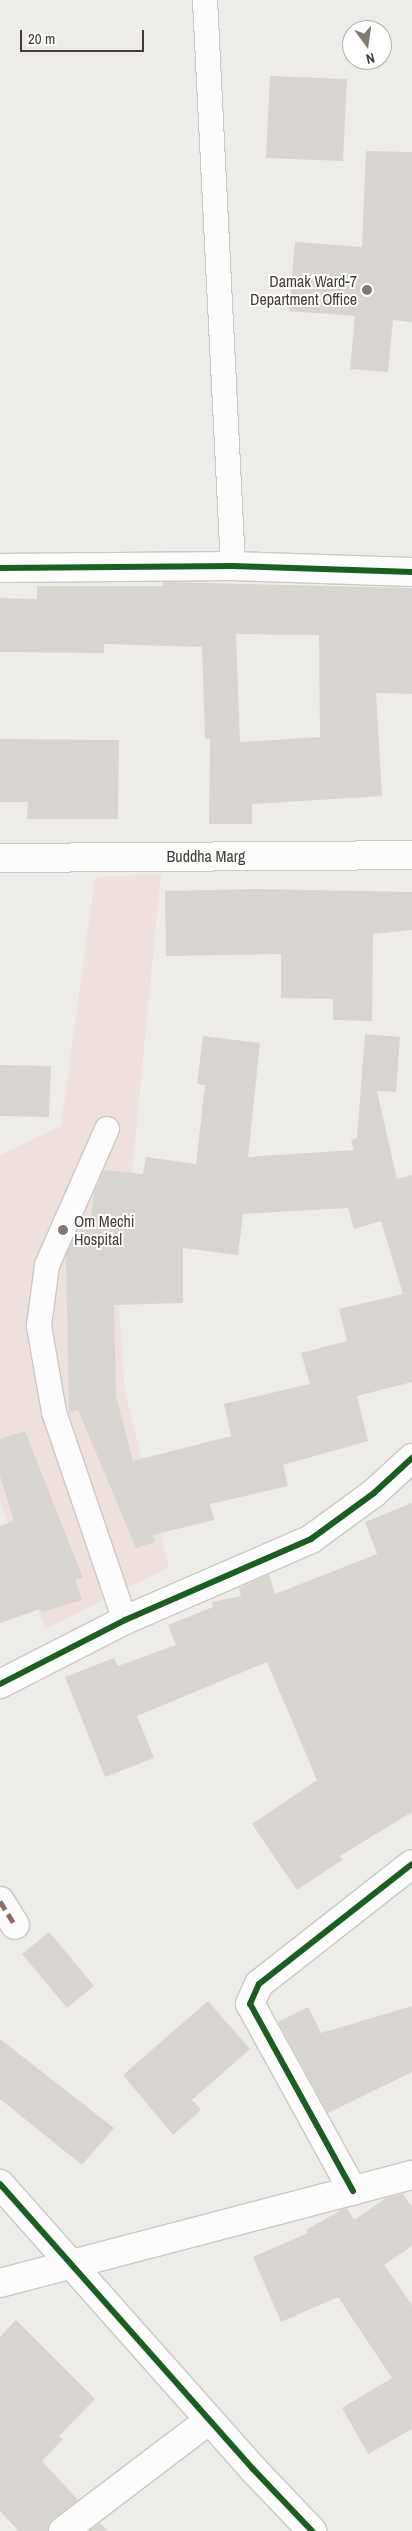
<!DOCTYPE html>
<html>
<head>
<meta charset="utf-8">
<style>
  body { margin:0 }
  #map { position:relative; width:412px; height:2531px; overflow:hidden; background:#eeece8; font-family:"Archivo Narrow",sans-serif }
  div>[style] { position:absolute }
  .medical>* { inset:0; background:#ede0dd }
  .building>* { inset:0; background:#d8d5d0 }
  .roads { filter:drop-shadow(1px 0 #cac8c4) drop-shadow(-1px 0 #cac8c4) drop-shadow(0 1px #cac8c4) drop-shadow(0 -1px #cac8c4) }
  .lane>* { height:24px; margin:-12px; padding:0 12px; transform-origin:12px; border-radius:12px; background:#fcfcfc }
  .street>* { height:28px; margin:-14px; padding:0 14px; transform-origin:14px; border-radius:14px; background:#fcfcfc }
  .quiet>* { height:5px; margin-top:-2.5px; transform-origin:0; background:repeating-linear-gradient(90deg,#8d6e63 0 10px,transparent 0 15px) }
  .cycleway>* { height:6px; margin:-3px; padding:0 3px; transform-origin:3px; border-radius:3px; background:#1b5e20 }
  .dots>* { width:14px; height:14px; translate:-50% -50%; box-sizing:border-box; border:2px solid #fff; border-radius:50% }
  span { translate:-50% -50%; white-space:nowrap; text-align:center; line-height:1.15; -webkit-text-stroke:4px #fff; paint-order:stroke }
  .poi-label { font-size:16px; color:#433d35 }
  .right { translate:-100% -50%; text-align:right }
  .left { translate:0 -50%; text-align:left }
  .street-label { font-size:16px; color:#433d35 }
  .north { position:absolute; left:342px; top:20px; width:50px; height:50px; box-sizing:border-box; background:#fff; border:1px solid #b4b1ae; border-radius:50%; rotate:166deg; font-size:14px; font-weight:700; line-height:20px; text-align:center; color:#433d35 }
  .north::after { content:''; display:block; margin:auto; width:18px; height:22px; background:#7f7a74; clip-path:polygon(50% 0,100% 100%,50% 72%,0 100%) }
  .scale { position:absolute; left:20px; top:30px; width:124px; height:22px; box-sizing:border-box; border:2px solid #433d35; border-top:0; padding-left:6px; font-size:15px; line-height:18px; white-space:nowrap; color:#433d35; -webkit-text-stroke:4px #fff; paint-order:stroke }
</style>
</head>
<body>
<div id="map">
  <div class="medical">
    <div style="clip-path:polygon(161px 874px,119px 1306px,125px 1391px,169px 1567px,45px 1629px,0 1501px,0 1155px,61px 1126px,95px 877px)"></div>
  </div>
  <div class="building">
    <div style="clip-path:polygon(270px 76px,347px 79px,343px 161px,266px 158px)"></div>
    <div style="clip-path:polygon(366px 151px,412px 152px,412px 322px,393px 320px,388px 372px,350px 369px,355px 316px,289px 311px,295px 242px,362px 247px)"></div>
    <div style="clip-path:polygon(evenodd,163px 582px,412px 588px,412px 694px,376px 693px,382px 796px,252px 804px,252px 824px,209px 824px,210px 739px,205px 739px,202px 647px,104px 644px,104px 653px,0 652px,0 598px,37px 599px,37px 586px,163px 586px,163px 582px,236px 634px,319px 635px,320px 737px,240px 742px,236px 634px)"></div>
    <div style="clip-path:polygon(0 739px,119px 740px,118px 819px,27px 819px,28px 802px,0 802px)"></div>
    <div style="clip-path:polygon(257px 889px,412px 892px,412px 930px,373px 934px,372px 1021px,333px 1020px,333px 999px,281px 998px,281px 954px,166px 956px,165px 891px)"></div>
    <div style="clip-path:polygon(evenodd,365px 1034px,400px 1037px,396px 1092px,377px 1091px,397px 1179px,412px 1175px,412px 1382px,357px 1396px,368px 1441px,283px 1465px,288px 1486px,210px 1504px,214px 1520px,153px 1535px,155px 1542px,136px 1548px,78px 1410px,69px 1413px,66px 1255px,77px 1230px,89px 1230px,94px 1193px,104px 1170px,143px 1174px,146px 1157px,196px 1164px,205px 1085px,197px 1084px,203px 1036px,260px 1043px,248px 1157px,354px 1150px,351px 1140px,357px 1138px,365px 1034px,348px 1208px,354px 1229px,381px 1221px,403px 1294px,339px 1309px,347px 1341px,301px 1353px,310px 1384px,224px 1404px,231px 1436px,133px 1461px,116px 1396px,114px 1305px,183px 1303px,183px 1248px,238px 1255px,243px 1214px,348px 1208px)"></div>
    <div style="clip-path:polygon(0 1065px,51px 1066px,49px 1117px,0 1116px)"></div>
    <div style="clip-path:polygon(25px 1431px,83px 1578px,75px 1579px,82px 1600px,42px 1612px,40px 1609px,0 1623px,0 1526px,14px 1521px,0 1476px,0 1439px)"></div>
    <div style="clip-path:polygon(412px 1503px,412px 1812px,340px 1856px,342px 1860px,297px 1890px,252px 1824px,317px 1780px,267px 1662px,137px 1716px,154px 1758px,105px 1777px,65px 1677px,114px 1658px,118px 1666px,176px 1645px,168px 1625px,213px 1607px,212px 1602px,241px 1596px,239px 1588px,269px 1574px,275px 1594px,377px 1554px,365px 1522px)"></div>
    <div style="clip-path:polygon(49px 1932px,94px 1986px,67px 2008px,22px 1954px)"></div>
    <div style="clip-path:polygon(208px 2001px,250px 2049px,192px 2100px,201px 2110px,173px 2135px,123px 2075px)"></div>
    <div style="clip-path:polygon(412px 2006px,412px 2072px,328px 2113px,278px 2022px,308px 2007px,321px 2033px)"></div>
    <div style="clip-path:polygon(0 2039px,114px 2128px,82px 2165px,0 2099px)"></div>
    <div style="clip-path:polygon(403px 2194px,412px 2207px,412px 2246px,384px 2265px,412px 2305px,412px 2429px,368px 2454px,342px 2408px,392px 2378px,338px 2297px,281px 2322px,253px 2257px,308px 2233px,306px 2230px,343px 2209px,347px 2208px,354px 2220px,386px 2198px)"></div>
    <div style="clip-path:polygon(16px 2320px,95px 2399px,59px 2436px,63px 2439px,42px 2461px,78px 2500px,53px 2519px,48px 2531px,19px 2531px,0 2511px,0 2337px)"></div>
    <div style="clip-path:polygon(100px 2523px,108px 2531px,89px 2531px)"></div>
  </div>
  <div class="roads">
    <div class="lane">
      <div style="left:205px;top:0;width:567px;rotate:87.17deg"></div>
      <div style="left:107px;top:1129px;width:149px;rotate:113.8deg"></div>
      <div style="left:47px;top:1265px;width:62px;rotate:97.5deg"></div>
      <div style="left:39px;top:1326px;width:87px;rotate:80.1deg"></div>
      <div style="left:54px;top:1412px;width:220px;rotate:71.2deg"></div>
    </div>
    <div class="street">
      <div style="left:0;top:568px;width:233px;rotate:-0.5deg"></div>
      <div style="left:233px;top:566px;width:179px;rotate:1.9deg"></div>
      <div style="left:0;top:858px;width:412px;rotate:-0.4deg"></div>
      <div style="left:0;top:1684px;width:140px;rotate:-27.1deg"></div>
      <div style="left:125px;top:1620px;width:203px;rotate:-23.5deg"></div>
      <div style="left:311px;top:1539px;width:78px;rotate:-36.1deg"></div>
      <div style="left:374px;top:1493px;width:52px;rotate:-42.6deg"></div>
      <div style="left:0;top:1901px;width:28px;rotate:58deg"></div>
      <div style="left:0;top:2184px;width:381px;rotate:48.4deg"></div>
      <div style="left:253px;top:2469px;width:86px;rotate:46.4deg"></div>
      <div style="left:353px;top:2191px;width:213px;rotate:-118.8deg"></div>
      <div style="left:250px;top:2004px;width:22px;rotate:-66deg"></div>
      <div style="left:259px;top:1984px;width:194px;rotate:-38.1deg"></div>
      <div style="left:0;top:2283px;width:426px;rotate:-14.7deg"></div>
      <div style="left:63px;top:2531px;width:183px;rotate:-37.2deg"></div>
    </div>
  </div>
  <div class="quiet">
    <div style="left:0;top:1901px;width:28px;rotate:58deg"></div>
  </div>
  <div class="cycleway">
    <div style="left:0;top:568px;width:233px;rotate:-0.5deg"></div>
    <div style="left:233px;top:566px;width:179px;rotate:1.9deg"></div>
    <div style="left:0;top:1684px;width:140px;rotate:-27.1deg"></div>
    <div style="left:125px;top:1620px;width:203px;rotate:-23.5deg"></div>
    <div style="left:311px;top:1539px;width:78px;rotate:-36.1deg"></div>
    <div style="left:374px;top:1493px;width:52px;rotate:-42.6deg"></div>
    <div style="left:0;top:2184px;width:381px;rotate:48.4deg"></div>
    <div style="left:253px;top:2469px;width:86px;rotate:46.4deg"></div>
    <div style="left:353px;top:2191px;width:213px;rotate:-118.8deg"></div>
    <div style="left:250px;top:2004px;width:22px;rotate:-66deg"></div>
    <div style="left:259px;top:1984px;width:194px;rotate:-38.1deg"></div>
  </div>
  <div class="dots">
    <div style="left:367px;top:290px;background:#7f7a74"></div>
    <div style="left:63px;top:1230px;background:#7f7a74"></div>
  </div>
  <div class="poi-label">
    <span class="right" style="left:357px;top:290px">Damak Ward-7<br>Department Office</span>
    <span class="left" style="left:74px;top:1230px">Om Mechi<br>Hospital</span>
  </div>
  <div class="street-label">
    <span style="left:206px;top:856px">Buddha Marg</span>
  </div>
  <div class="north">N</div>
  <div class="scale">20 m</div>
</div>
</body>
</html>
